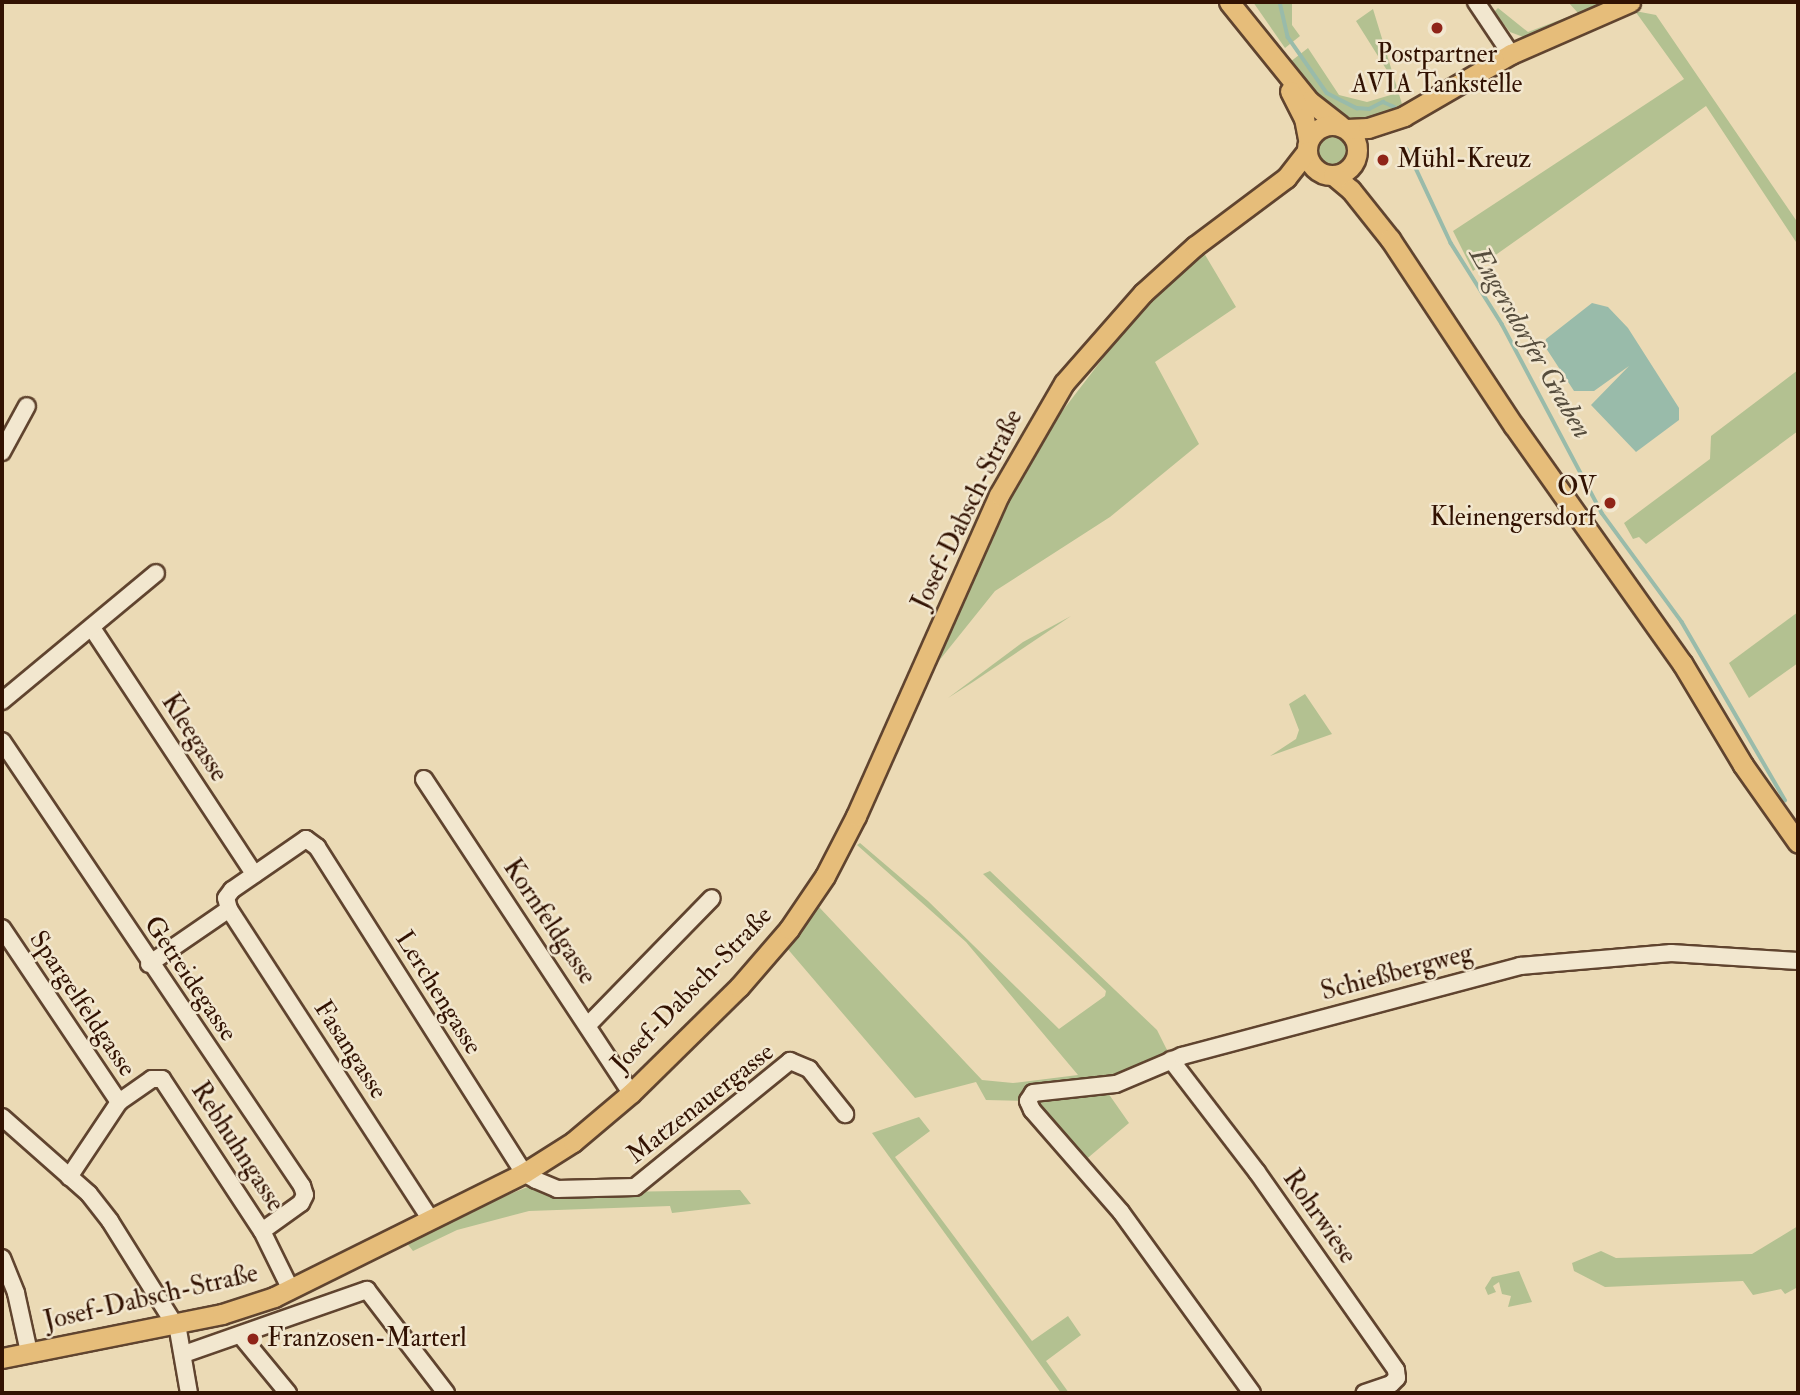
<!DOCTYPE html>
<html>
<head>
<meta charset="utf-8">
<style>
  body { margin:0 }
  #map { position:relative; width:1800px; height:1395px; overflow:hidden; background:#ebdab5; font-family:"IM FELL Double Pica",serif }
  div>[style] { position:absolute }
  .green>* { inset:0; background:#b3c191 }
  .round { border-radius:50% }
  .water>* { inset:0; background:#9ba }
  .stream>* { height:3.5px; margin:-1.75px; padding:0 1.75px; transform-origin:1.75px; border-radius:1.75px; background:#9ba }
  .roads { filter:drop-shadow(2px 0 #60442f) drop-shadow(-2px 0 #60442f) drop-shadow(0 2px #60442f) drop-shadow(0 -2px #60442f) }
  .minor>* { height:16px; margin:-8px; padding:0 8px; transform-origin:8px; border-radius:8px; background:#f2e7cf }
  .major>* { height:19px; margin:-9.5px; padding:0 9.5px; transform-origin:9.5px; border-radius:9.5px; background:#e6bd7a }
  .major>.ring { margin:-9.5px; padding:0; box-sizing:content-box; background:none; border:19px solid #e6bd7a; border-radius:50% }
  .dots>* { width:19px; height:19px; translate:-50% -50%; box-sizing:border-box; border:4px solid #f2e7cf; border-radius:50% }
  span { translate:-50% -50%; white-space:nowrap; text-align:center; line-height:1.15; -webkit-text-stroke:5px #f2e7cf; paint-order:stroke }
  .poi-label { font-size:26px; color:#321202 }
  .left { translate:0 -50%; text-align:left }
  .right { translate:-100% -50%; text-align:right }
  .street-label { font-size:26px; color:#321202 }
  .water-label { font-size:28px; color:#564d3d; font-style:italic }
  .frame { position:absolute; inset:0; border:4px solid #321202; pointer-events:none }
</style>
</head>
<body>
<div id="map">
  <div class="green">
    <div style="clip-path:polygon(1253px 2px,1292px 2px,1292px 25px,1300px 36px,1285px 48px)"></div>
    <div style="clip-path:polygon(1568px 2px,1618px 2px,1526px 38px,1510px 32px,1494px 12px,1498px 8px,1528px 32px,1578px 13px)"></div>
    <div style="clip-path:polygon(1373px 9px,1402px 104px,1373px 123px,1341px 120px,1291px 70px,1290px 62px,1308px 48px,1339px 95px,1367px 102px,1394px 94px,1388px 72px,1356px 21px)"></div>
    <div style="clip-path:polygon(1635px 11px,1656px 15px,1798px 223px,1798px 245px,1706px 106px,1473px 271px,1453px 231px,1684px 79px)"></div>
    <div class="round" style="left:1313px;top:131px;width:38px;height:38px"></div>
    <div style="clip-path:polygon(1204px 253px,1236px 307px,1155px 362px,1199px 444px,1110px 517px,995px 591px,934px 667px,991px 536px,1047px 431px,1133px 319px)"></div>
    <div style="clip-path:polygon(1798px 370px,1798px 431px,1646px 544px,1639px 537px,1633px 539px,1624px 523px,1710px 459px,1711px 436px)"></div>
    <div style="clip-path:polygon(1798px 612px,1798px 663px,1749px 698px,1729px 663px)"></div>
    <div style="clip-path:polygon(1071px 616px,973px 682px,948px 698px,1023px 642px)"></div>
    <div style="clip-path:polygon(1305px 694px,1332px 734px,1270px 756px,1296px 739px,1299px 730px,1289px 704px)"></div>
    <div style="clip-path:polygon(860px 843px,928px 901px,1059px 1029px,1105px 996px,1106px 991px,983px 874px,990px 871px,1157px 1030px,1168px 1052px,1129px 1068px,1123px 1075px,1126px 1086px,1108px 1093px,1129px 1123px,1083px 1162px,1024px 1101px,986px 1100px,976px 1082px,915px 1098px,786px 947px,819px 907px,982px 1080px,1013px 1083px,1078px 1075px,966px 942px,857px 845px)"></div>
    <div style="clip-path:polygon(919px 1117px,930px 1131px,895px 1157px,1032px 1341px,1068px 1316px,1081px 1335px,1046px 1361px,1069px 1393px,1061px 1393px,872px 1133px)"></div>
    <div style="clip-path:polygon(530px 1186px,553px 1193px,740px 1190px,751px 1204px,672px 1213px,670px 1206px,529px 1211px,457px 1230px,413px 1251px,402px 1237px)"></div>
    <div style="clip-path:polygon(1798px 1226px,1798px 1287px,1785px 1294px,1781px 1289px,1753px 1295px,1743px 1281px,1605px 1287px,1574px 1271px,1572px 1263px,1601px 1251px,1616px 1258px,1752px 1254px)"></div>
    <div style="clip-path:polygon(1519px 1271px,1532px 1302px,1508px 1307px,1511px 1296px,1502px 1294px,1499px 1282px,1493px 1286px,1496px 1292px,1488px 1295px,1485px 1288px,1492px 1277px)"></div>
  </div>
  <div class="water">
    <div style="clip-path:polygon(1592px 303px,1608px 307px,1628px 328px,1679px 408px,1679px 420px,1636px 452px,1591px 405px,1629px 366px,1594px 391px,1574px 391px,1544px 345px,1546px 339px)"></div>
  </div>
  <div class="stream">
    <div style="left:1280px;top:2px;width:36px;rotate:77deg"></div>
    <div style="left:1288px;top:37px;width:68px;rotate:55.1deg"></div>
    <div style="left:1327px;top:93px;width:34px;rotate:27deg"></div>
    <div style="left:1357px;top:108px;width:12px;rotate:5deg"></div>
    <div style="left:1369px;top:109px;width:16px;rotate:-27deg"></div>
    <div style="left:1383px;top:102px;width:13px;rotate:23deg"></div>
    <div style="left:1407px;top:149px;width:104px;rotate:64.9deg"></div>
    <div style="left:1451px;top:243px;width:96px;rotate:57.8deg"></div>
    <div style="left:1502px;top:324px;width:214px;rotate:62.1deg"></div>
    <div style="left:1602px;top:513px;width:135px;rotate:53.7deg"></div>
    <div style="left:1682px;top:622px;width:206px;rotate:59.9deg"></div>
  </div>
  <div class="roads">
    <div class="minor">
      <div style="left:1476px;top:2px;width:63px;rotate:56.1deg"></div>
      <div style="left:2px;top:452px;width:52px;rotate:-61.5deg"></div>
      <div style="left:92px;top:628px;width:295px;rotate:56.6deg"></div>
      <div style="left:2px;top:701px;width:200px;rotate:-39.7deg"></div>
      <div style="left:2px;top:741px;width:537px;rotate:56.01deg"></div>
      <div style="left:302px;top:1186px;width:9px;rotate:72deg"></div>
      <div style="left:305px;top:1195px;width:9px;rotate:117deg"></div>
      <div style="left:301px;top:1203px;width:48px;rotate:144.3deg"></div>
      <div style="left:424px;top:779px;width:376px;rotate:56.6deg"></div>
      <div style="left:229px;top:909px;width:369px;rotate:57deg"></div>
      <div style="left:2px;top:928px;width:210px;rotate:56.1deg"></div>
      <div style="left:149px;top:964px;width:97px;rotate:-34.5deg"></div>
      <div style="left:229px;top:909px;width:11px;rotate:-105deg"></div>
      <div style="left:226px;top:898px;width:10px;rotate:-53deg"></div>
      <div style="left:232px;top:890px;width:90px;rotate:-34.6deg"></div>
      <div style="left:306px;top:839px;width:14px;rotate:36deg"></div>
      <div style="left:317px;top:847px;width:386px;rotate:57.6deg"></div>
      <div style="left:524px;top:1173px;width:14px;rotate:30deg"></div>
      <div style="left:536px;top:1180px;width:23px;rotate:23deg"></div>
      <div style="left:557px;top:1189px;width:78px;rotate:-1.5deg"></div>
      <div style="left:635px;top:1187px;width:200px;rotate:-39.1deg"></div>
      <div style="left:790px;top:1061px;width:21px;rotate:23deg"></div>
      <div style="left:809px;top:1069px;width:58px;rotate:51.3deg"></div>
      <div style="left:588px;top:1025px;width:177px;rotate:-45.7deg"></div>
      <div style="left:1171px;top:1060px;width:141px;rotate:52.5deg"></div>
      <div style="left:1257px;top:1172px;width:242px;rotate:54.9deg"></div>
      <div style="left:1396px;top:1370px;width:8px;rotate:83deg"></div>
      <div style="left:1397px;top:1378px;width:8px;rotate:135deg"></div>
      <div style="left:1391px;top:1384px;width:28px;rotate:161deg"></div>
      <div style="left:2px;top:1117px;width:116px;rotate:41.5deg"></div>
      <div style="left:89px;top:1194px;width:34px;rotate:52deg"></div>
      <div style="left:110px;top:1221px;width:128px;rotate:58deg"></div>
      <div style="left:178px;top:1330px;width:64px;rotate:80.1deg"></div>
      <div style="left:69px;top:1177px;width:90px;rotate:-56.3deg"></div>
      <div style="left:119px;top:1102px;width:40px;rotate:-34.9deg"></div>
      <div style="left:152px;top:1079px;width:10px"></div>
      <div style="left:162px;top:1079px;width:182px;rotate:56.7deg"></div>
      <div style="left:262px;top:1231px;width:66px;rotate:63.8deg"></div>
      <div style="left:2px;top:1258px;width:38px;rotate:68deg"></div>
      <div style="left:16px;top:1293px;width:60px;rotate:77.6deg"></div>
      <div style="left:241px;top:1336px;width:74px;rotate:50.5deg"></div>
      <div style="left:184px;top:1354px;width:194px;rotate:-19.3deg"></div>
      <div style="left:367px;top:1290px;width:130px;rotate:52.5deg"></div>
      <div style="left:1252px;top:1393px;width:223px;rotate:-125.9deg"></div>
      <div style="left:1121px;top:1212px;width:135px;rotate:-131.1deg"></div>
      <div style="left:1032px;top:1110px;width:10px;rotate:-114deg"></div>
      <div style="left:1028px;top:1101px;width:9px;rotate:-58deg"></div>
      <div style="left:1033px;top:1093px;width:83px;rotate:-6.2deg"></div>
      <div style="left:1116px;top:1084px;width:72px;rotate:-23deg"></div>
      <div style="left:1182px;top:1056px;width:350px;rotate:-14.9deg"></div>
      <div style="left:1520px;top:966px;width:152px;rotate:-4.9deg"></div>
      <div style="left:1671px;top:953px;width:127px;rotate:3.6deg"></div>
    </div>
    <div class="major">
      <div style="left:1229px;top:2px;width:127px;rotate:51.1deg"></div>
      <div style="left:1309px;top:101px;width:39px;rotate:38deg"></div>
      <div style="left:1290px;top:91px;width:30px;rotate:63deg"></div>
      <div style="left:1304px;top:118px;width:21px;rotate:79deg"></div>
      <div class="ring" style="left:1307px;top:125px;width:31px;height:31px"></div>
      <div style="left:1347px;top:129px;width:21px;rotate:-3deg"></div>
      <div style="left:1368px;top:128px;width:38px;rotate:-18deg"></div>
      <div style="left:1404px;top:116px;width:124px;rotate:-30.1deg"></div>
      <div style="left:1511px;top:54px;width:130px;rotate:-23.6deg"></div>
      <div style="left:1333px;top:175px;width:23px;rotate:40deg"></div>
      <div style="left:1351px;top:190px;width:63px;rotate:51.5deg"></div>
      <div style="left:1390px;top:239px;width:224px;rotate:56.5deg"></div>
      <div style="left:1514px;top:426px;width:291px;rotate:54.7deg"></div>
      <div style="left:1682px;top:663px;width:119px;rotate:59.1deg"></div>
      <div style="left:1743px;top:765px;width:95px;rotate:54.8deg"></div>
      <div style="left:2px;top:1358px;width:224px;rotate:-11.3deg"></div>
      <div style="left:222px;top:1314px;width:55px;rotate:-18.1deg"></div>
      <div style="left:274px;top:1297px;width:279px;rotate:-26.4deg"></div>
      <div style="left:524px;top:1173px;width:58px;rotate:-32.3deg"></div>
      <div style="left:573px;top:1142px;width:76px;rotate:-40.2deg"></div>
      <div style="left:631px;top:1093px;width:151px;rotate:-44.5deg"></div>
      <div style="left:739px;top:987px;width:77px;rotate:-49.2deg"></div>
      <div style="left:789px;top:929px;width:64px;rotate:-55.8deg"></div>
      <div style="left:825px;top:876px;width:68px;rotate:-62.7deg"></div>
      <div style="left:856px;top:816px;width:351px;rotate:-66deg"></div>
      <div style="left:999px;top:495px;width:129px;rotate:-59.9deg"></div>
      <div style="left:1064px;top:383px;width:120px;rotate:-48.7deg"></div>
      <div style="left:1143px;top:293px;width:70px;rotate:-42.1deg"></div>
      <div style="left:1195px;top:246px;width:114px;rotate:-36.8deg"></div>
      <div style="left:1286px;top:178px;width:34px;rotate:-52deg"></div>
    </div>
  </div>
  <div class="dots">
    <div style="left:1437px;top:28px;background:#8f2418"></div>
    <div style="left:1383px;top:160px;background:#8f2418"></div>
    <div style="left:1610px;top:503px;background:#8f2418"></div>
    <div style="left:253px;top:1339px;background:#8f2418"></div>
  </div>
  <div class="poi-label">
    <span style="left:1437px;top:70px">Postpartner<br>AVIA Tankstelle</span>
    <span class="left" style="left:1397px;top:160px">Mühl-Kreuz</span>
    <span class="right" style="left:1596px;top:503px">OV<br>Kleinengersdorf</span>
    <span class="left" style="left:267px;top:1339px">Franzosen-Marterl</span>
  </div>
  <div class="street-label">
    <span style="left:968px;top:510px;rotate:-64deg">Josef-Dabsch-Straße</span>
    <span style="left:194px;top:738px;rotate:57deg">Kleegasse</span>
    <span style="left:549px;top:922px;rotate:56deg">Kornfeldgasse</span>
    <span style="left:1397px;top:973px;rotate:-15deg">Schießbergweg</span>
    <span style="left:190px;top:979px;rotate:56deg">Getreidegasse</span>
    <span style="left:692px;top:990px;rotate:-46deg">Josef-Dabsch-Straße</span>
    <span style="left:438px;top:993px;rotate:58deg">Lerchengasse</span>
    <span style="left:82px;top:1004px;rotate:56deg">Spargelfeldgasse</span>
    <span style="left:350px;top:1050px;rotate:57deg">Fasangasse</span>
    <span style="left:701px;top:1104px;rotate:-38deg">Matzenauergasse</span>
    <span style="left:237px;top:1147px;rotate:57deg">Rebhuhngasse</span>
    <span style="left:1319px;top:1217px;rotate:55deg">Rohrwiese</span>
    <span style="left:151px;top:1298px;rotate:-13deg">Josef-Dabsch-Straße</span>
  </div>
  <div class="water-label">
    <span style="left:1530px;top:343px;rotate:60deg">Engersdorfer Graben</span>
  </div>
  <div class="frame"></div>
</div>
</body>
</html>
